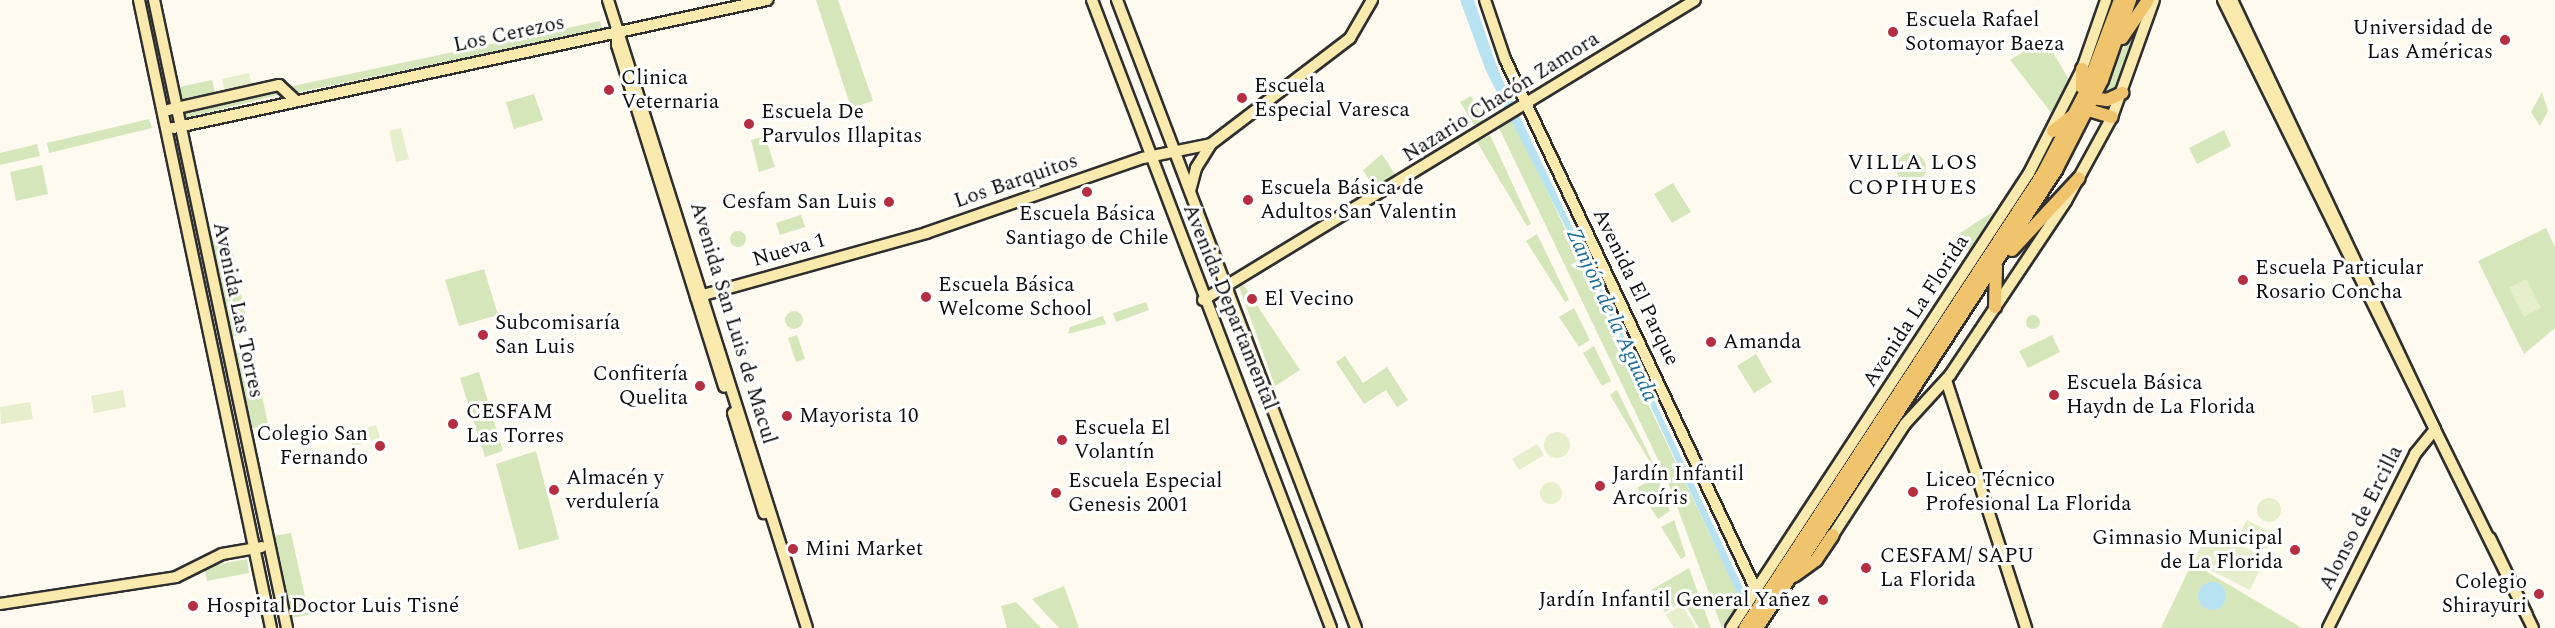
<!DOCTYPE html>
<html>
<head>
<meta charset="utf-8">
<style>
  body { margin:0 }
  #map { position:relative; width:2555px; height:628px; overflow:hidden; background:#fefaef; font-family:Spectral,serif }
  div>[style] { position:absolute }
  .green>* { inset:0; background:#d5e6bb }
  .round { border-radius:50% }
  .pitch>* { inset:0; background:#e6eecc }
  .water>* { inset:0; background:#b7e2f2 }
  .roads { filter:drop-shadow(2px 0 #2f2f2f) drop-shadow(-2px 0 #2f2f2f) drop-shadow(0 2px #2f2f2f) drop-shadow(0 -2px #2f2f2f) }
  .secondary>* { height:10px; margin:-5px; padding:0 5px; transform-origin:5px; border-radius:5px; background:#faeaae }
  .primary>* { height:12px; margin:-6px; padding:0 6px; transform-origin:6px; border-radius:6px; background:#f0c46d }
  .dots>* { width:16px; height:16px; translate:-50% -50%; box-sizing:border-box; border:3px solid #fff; border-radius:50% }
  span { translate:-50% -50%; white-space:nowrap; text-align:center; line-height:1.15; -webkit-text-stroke:6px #fff; paint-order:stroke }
  .poi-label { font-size:21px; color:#0d0d0d }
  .left { translate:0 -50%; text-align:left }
  .right { translate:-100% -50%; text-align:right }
  .street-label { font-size:21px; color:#0d0d0d }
  .neighbourhood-label { font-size:22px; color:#0d0d0d; letter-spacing:1.5px }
  .water-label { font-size:22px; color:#1e6e98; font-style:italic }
</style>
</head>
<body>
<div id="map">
  <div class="green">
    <div style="clip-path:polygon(816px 0,838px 0,873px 101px,851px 108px)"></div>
    <div style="clip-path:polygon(600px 21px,602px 29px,295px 93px,288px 87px)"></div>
    <div style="clip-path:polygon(2140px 23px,2115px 90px,2099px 96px,2115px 61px)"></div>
    <div style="clip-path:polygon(2045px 39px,2071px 83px,2053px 115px,2010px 60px)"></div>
    <div style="clip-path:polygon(212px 80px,216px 95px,183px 102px,179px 87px)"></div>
    <div style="clip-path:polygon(278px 89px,279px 95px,185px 118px,183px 109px)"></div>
    <div style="clip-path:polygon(2542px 92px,2548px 111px,2540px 126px,2531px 112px)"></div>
    <div style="clip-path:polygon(534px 94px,543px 120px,514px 129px,506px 102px)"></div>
    <div style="clip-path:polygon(1471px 96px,1486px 126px,1478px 131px,1460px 102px)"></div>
    <div style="clip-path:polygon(149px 119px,152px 128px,49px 153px,47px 143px)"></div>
    <div style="clip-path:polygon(1513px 119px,1741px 600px,1722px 628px,1665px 474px,1499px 128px)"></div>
    <div style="clip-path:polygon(2224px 130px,2231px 146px,2197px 164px,2189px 148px)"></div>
    <div style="clip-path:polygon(1490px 135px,1531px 224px,1527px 226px,1477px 142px)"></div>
    <div style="clip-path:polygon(765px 136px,775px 167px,759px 172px,751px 140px)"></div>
    <div style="clip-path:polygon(37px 144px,40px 156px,0 165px,0 153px)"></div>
    <div class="round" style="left:1896px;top:153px;width:30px;height:30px"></div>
    <div style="clip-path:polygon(1382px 154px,1398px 179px,1377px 192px,1363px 170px)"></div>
    <div style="clip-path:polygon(42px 165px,48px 194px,16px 201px,10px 172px)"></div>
    <div style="clip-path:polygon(1673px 183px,1691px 212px,1672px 223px,1654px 194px)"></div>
    <div style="clip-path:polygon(1994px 211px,1969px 251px,1960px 233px)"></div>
    <div style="clip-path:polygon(801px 215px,805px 227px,780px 235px,776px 223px)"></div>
    <div style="clip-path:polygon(2546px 228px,2555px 247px,2555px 328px,2524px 354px,2478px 261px)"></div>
    <div class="round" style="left:730px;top:231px;width:16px;height:16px"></div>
    <div style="clip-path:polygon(229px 233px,249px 333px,231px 337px,210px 237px)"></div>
    <div style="clip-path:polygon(1537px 234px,1569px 300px,1565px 302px,1526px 241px)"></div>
    <div style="clip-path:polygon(484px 269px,498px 315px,459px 326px,445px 280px)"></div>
    <div style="clip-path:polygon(1243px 284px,1300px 370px,1275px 386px,1239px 287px)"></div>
    <div style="clip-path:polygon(1146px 302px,1149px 310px,1116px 322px,1113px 313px)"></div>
    <div style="clip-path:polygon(1574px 308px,1590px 340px,1579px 347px,1559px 317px)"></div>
    <div class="round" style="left:785px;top:311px;width:18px;height:18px"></div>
    <div class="round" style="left:2026px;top:315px;width:14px;height:14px"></div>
    <div style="clip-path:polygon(1103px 316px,1106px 324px,1068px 334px,1070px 327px)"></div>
    <div style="clip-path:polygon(797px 335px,805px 359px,796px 362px,788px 338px)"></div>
    <div style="clip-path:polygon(2052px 335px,2060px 352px,2028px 368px,2019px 351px)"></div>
    <div style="clip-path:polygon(1594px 346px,1611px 381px,1602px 386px,1583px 353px)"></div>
    <div style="clip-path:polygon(252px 347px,268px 425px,250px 429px,233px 351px)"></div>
    <div style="clip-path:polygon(1756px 354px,1772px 382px,1754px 393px,1737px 366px)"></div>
    <div style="clip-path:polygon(1345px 356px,1363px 383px,1387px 367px,1408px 400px,1397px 407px,1386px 390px,1364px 404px,1336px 362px)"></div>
    <div style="clip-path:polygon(479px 372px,503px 451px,485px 457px,460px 378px)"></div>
    <div style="clip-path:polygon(1617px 390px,1653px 463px,1651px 464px,1610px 395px)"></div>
    <div style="clip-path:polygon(536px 451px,559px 539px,519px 550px,496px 464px)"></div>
    <div style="clip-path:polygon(1657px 476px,1670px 511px,1658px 519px,1637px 488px)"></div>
    <div style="clip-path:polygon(1674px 520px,1686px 556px,1681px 559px,1661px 527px)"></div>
    <div style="clip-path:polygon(291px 533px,309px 615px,291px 618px,273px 536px)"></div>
    <div style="clip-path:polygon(247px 559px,249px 573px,207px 581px,204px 567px)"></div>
    <div style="clip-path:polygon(2192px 563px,2302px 628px,2161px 628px)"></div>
    <div style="clip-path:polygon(1689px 568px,1711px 628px,1699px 628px,1683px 601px,1665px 612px,1651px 590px)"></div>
    <div style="clip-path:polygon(1064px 586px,1079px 628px,1059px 628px,1032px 599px)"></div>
    <div style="clip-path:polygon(1016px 602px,1041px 628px,1007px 628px,1001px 606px)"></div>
  </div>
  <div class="pitch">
    <div style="clip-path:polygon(249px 73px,252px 85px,225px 91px,222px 79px)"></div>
    <div style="clip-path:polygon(401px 128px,409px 159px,396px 162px,389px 131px)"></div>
    <div style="clip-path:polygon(2526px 279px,2541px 308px,2524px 317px,2509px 288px)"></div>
    <div style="clip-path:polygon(123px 390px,126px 407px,94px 413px,91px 396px)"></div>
    <div style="clip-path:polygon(30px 402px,33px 419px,1px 424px,0 407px)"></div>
    <div style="clip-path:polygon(376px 425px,380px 438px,353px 446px,349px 434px)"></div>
    <div class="round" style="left:1544px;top:432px;width:26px;height:26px"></div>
    <div style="clip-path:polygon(1537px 444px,1544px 455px,1519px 470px,1512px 459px)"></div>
    <div class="round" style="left:1540px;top:482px;width:22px;height:22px"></div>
    <div class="round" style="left:2257px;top:498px;width:24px;height:24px"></div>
    <div style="clip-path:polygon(2247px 520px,2274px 534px,2267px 549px,2239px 535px)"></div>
    <div style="clip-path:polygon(2208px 531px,2266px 557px,2250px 590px,2194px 562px)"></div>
    <div style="clip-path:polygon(1682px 605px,1696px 628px,1674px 628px,1666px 615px)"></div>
  </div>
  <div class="water">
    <div style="clip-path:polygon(1460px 0,1474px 0,1498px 70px,1762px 628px,1753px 628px,1594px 283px,1486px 71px)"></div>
    <div class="round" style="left:2198px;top:582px;width:28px;height:28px"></div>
  </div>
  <div class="roads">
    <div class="secondary">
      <div style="left:139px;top:0;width:642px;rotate:78.13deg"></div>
      <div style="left:154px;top:0;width:642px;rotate:78.04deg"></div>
      <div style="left:608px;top:0;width:659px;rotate:72.42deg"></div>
      <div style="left:1092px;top:0;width:672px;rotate:69.16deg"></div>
      <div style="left:1117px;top:0;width:672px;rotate:69.16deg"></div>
      <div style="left:1485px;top:0;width:62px;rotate:71.3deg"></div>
      <div style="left:1505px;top:59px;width:587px;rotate:64.7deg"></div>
      <div style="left:2223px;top:0;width:700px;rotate:63.73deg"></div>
      <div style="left:2232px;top:0;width:475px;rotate:64.7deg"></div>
      <div style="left:617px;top:32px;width:13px;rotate:90deg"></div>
      <div style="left:617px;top:45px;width:358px;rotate:72.6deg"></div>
      <div style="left:168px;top:110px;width:114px;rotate:-12.7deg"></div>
      <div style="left:279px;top:85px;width:22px;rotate:43deg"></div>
      <div style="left:173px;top:128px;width:608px;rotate:-12.16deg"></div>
      <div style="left:1190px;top:191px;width:24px;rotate:-75deg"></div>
      <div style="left:1196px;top:168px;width:28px;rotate:-58deg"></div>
      <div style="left:696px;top:297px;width:239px;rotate:-15.5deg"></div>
      <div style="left:926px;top:233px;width:230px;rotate:-19.1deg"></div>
      <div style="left:1143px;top:158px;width:69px;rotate:-11.6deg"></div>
      <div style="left:1211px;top:144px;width:175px;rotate:-37.3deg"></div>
      <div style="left:1350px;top:38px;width:44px;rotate:-59.9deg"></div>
      <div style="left:1203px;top:300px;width:576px;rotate:-31.37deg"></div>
      <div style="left:1946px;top:380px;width:261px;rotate:72.1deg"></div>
      <div style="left:733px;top:413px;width:105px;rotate:72.8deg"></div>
      <div style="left:1833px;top:535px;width:132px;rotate:-57deg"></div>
      <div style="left:1905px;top:424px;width:67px;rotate:-47.4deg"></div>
      <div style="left:1950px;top:375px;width:209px;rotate:-56.3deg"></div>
      <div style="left:2066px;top:201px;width:96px;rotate:-61.3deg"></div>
      <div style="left:2112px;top:117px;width:124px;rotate:-70.3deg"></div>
      <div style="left:2490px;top:538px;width:85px;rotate:64.3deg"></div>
      <div style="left:0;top:604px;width:178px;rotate:-8.7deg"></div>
      <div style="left:176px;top:577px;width:51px;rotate:-26.6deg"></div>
      <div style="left:222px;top:554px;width:40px;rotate:-10deg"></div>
      <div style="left:1731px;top:628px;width:544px;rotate:-56.78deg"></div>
      <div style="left:2029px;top:173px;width:117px;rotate:-63deg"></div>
      <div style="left:2082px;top:69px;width:73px;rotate:-70.8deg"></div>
      <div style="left:2328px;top:628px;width:195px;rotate:-63.4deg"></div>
      <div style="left:2415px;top:454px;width:32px;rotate:-51deg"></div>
    </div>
    <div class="primary">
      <div style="left:2122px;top:38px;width:46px;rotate:-55.6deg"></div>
      <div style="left:2082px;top:69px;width:18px;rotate:90deg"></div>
      <div style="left:2082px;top:87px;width:14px;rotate:51deg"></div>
      <div style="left:2091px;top:98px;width:16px;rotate:7deg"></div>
      <div style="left:2107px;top:100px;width:17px;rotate:-25deg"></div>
      <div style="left:2053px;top:131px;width:37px;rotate:-38deg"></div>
      <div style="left:2082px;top:108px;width:31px;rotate:17deg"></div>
      <div style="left:2012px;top:250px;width:98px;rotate:-47.1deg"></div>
      <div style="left:1995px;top:307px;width:41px;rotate:-88.6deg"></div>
      <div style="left:1794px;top:576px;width:27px;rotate:-36deg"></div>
      <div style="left:1816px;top:560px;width:30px;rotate:-56deg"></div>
      <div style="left:1745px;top:628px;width:542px;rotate:-56.75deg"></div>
      <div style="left:2042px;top:175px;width:93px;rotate:-62.3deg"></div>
      <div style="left:2085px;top:93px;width:99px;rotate:-69.4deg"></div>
      <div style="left:1757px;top:628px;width:547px;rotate:-56.86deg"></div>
      <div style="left:2056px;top:170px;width:101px;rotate:-62.9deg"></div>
      <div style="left:2102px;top:80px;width:85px;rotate:-70.7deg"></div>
    </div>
  </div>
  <div class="dots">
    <div style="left:1893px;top:32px;background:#b52e41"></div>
    <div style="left:2505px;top:40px;background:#b52e41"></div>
    <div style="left:609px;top:90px;background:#b52e41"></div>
    <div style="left:1242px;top:98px;background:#b52e41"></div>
    <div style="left:749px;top:124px;background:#b52e41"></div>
    <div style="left:1087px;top:192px;background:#b52e41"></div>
    <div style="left:1248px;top:200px;background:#b52e41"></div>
    <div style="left:889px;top:202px;background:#b52e41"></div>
    <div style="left:2243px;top:280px;background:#b52e41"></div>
    <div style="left:926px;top:297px;background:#b52e41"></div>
    <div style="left:1252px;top:299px;background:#b52e41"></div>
    <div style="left:483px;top:335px;background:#b52e41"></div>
    <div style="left:1711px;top:342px;background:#b52e41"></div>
    <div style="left:700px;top:386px;background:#b52e41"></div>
    <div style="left:2054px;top:395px;background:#b52e41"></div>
    <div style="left:787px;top:416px;background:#b52e41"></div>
    <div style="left:453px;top:424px;background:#b52e41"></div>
    <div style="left:1062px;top:440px;background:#b52e41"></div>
    <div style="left:380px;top:446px;background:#b52e41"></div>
    <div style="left:1600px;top:486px;background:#b52e41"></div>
    <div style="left:554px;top:490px;background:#b52e41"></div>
    <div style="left:1913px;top:492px;background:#b52e41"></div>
    <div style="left:1056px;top:493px;background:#b52e41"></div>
    <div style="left:793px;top:549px;background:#b52e41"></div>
    <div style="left:2295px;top:550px;background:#b52e41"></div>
    <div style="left:1866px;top:568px;background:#b52e41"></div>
    <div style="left:2539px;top:594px;background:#b52e41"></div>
    <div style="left:1823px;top:600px;background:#b52e41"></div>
    <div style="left:193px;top:606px;background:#b52e41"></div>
  </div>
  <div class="poi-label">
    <span class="left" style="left:1905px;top:32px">Escuela Rafael<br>Sotomayor Baeza</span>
    <span class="right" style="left:2493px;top:40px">Universidad de<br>Las Américas</span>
    <span class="left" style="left:621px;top:90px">Clinica<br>Veternaria</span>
    <span class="left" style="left:1254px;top:98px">Escuela<br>Especial Varesca</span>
    <span class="left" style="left:761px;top:124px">Escuela De<br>Parvulos Illapitas</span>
    <span class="left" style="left:1260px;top:200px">Escuela Básica de<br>Adultos San Valentin</span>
    <span class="right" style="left:877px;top:202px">Cesfam San Luis</span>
    <span style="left:1087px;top:226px">Escuela Básica<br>Santiago de Chile</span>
    <span class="left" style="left:2255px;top:280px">Escuela Particular<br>Rosario Concha</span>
    <span class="left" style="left:938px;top:297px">Escuela Básica<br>Welcome School</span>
    <span class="left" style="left:1264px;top:299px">El Vecino</span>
    <span class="left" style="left:495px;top:335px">Subcomisaría<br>San Luis</span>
    <span class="left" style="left:1723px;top:342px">Amanda</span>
    <span class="right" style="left:688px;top:386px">Confitería<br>Quelita</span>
    <span class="left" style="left:2066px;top:395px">Escuela Básica<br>Haydn de La Florida</span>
    <span class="left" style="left:466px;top:424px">CESFAM<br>Las Torres</span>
    <span class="left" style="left:799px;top:416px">Mayorista 10</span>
    <span class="left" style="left:1074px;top:440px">Escuela El<br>Volantín</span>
    <span class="right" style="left:368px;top:446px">Colegio San<br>Fernando</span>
    <span class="left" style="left:1612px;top:486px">Jardín Infantil<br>Arcoíris</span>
    <span class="left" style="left:566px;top:490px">Almacén y<br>verdulería</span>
    <span class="left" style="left:1925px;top:492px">Liceo Técnico<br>Profesional La Florida</span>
    <span class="left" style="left:1068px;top:493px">Escuela Especial<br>Genesis 2001</span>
    <span class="right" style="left:2283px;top:550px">Gimnasio Municipal<br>de La Florida</span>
    <span class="left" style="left:805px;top:549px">Mini Market</span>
    <span class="left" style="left:1880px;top:568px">CESFAM/ SAPU<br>La Florida</span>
    <span class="right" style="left:2527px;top:594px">Colegio<br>Shirayuri</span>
    <span class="right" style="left:1811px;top:600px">Jardín Infantil General Yañez</span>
    <span class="left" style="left:206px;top:606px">Hospital Doctor Luis Tisné</span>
  </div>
  <div class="street-label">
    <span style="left:509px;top:34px;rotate:-12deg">Los Cerezos</span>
    <span style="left:1501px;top:97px;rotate:-32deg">Nazario Chacón Zamora</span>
    <span style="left:1016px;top:181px;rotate:-19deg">Los Barquitos</span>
    <span style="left:789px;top:250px;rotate:-16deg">Nueva 1</span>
    <span style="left:1636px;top:287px;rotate:64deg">Avenida El Parque</span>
    <span style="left:1230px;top:307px;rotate:68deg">Avenida Departamental</span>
    <span style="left:238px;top:310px;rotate:78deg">Avenida Las Torres</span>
    <span style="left:1916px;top:311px;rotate:-57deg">Avenida La Florida</span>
    <span style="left:733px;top:323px;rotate:73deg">Avenida San Luis de Macul</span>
    <span style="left:2361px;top:518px;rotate:-63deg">Alonso de Ercilla</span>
  </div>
  <div class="neighbourhood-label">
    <span style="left:1913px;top:175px">VILLA LOS<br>COPIHUES</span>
  </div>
  <div class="water-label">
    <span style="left:1612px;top:315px;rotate:65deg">Zanjón de la Aguada</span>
  </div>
</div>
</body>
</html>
